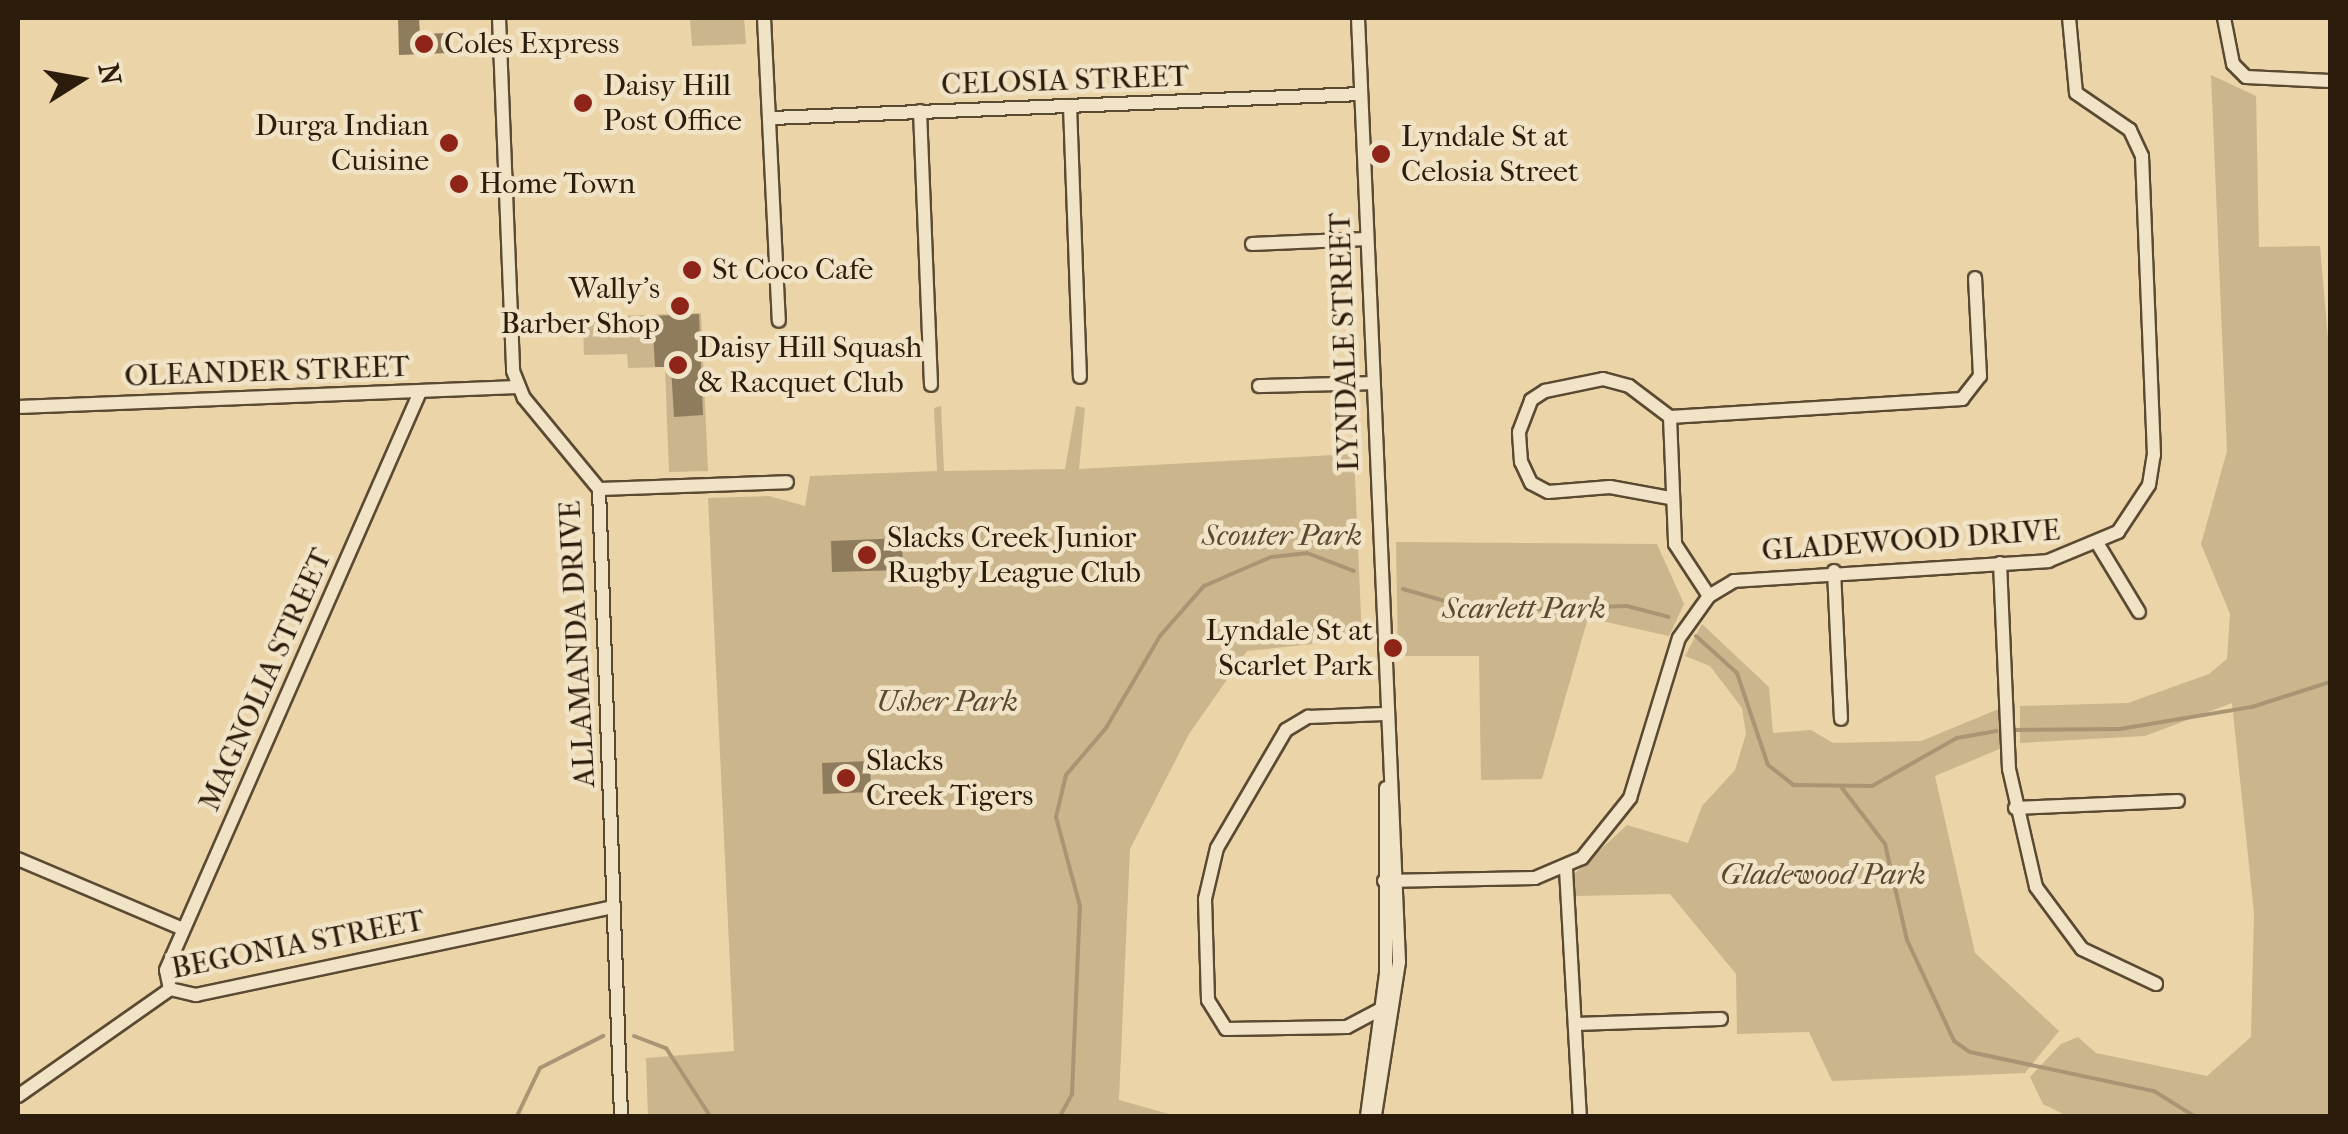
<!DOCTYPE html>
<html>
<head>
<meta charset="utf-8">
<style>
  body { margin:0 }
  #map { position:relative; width:2348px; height:1134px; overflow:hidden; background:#ead4a8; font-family:"IM FELL French Canon",serif }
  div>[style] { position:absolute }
  .green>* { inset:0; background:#cab58d }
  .stream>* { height:4px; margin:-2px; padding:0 2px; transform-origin:2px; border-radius:2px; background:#a99573 }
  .building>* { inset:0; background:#8e7c5d }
  .roads { filter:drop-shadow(2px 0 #5b4a32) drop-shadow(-2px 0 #5b4a32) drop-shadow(0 2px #5b4a32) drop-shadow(0 -2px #5b4a32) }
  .minor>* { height:12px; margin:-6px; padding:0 6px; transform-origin:6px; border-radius:6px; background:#f1e3c6 }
  .dots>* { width:28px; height:28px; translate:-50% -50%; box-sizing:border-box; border:5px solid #f1e3c6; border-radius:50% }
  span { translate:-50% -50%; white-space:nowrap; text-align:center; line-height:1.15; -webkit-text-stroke:9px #f1e3c6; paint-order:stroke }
  .poi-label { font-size:30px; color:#2b1c0b }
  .left { translate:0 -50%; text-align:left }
  .right { translate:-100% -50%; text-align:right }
  .street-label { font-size:30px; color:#2b1c0b }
  .park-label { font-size:30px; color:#5b4a32; font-style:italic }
  .frame { position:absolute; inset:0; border:20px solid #2b1c0b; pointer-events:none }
  .north { position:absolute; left:30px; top:30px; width:100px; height:100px; -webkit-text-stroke:8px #f1e3c6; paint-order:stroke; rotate:79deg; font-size:28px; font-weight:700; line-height:40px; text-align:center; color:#2b1c0b }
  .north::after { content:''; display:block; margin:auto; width:35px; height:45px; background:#2b1c0b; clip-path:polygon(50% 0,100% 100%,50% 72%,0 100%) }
</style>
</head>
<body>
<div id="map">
  <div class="green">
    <div style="clip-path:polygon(690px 18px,744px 18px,746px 44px,692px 46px)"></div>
    <div style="clip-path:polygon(2211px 75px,2256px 96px,2259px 247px,2320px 246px,2330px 362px,2330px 1116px,2067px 1116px,2043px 1104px,2030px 1077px,2061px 1044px,2078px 1037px,2096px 1053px,2207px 1076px,2251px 1037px,2254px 913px,2232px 703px,2145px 736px,2020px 743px,2020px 706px,2128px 703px,2209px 674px,2227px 659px,2230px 614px,2201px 544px,2227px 451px)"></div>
    <div style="clip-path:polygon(701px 313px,708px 471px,669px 472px,665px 367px,628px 368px,627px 354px,584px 355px,583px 326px,531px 328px,530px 319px)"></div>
    <div style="clip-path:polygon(941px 406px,944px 471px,1065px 469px,1076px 406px,1085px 408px,1079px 469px,1354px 454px,1362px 639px,1247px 651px,1189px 734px,1130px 849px,1119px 1100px,1176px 1116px,648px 1116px,646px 1058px,734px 1051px,708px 498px,769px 496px,805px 506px,810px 476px,937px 471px,934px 408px)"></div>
    <div style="clip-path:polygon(1396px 542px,1657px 544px,1684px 604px,1669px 636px,1588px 618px,1542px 779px,1481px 780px,1479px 656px,1398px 656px)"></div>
    <div style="clip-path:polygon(1702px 624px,1769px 687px,1773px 733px,1811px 730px,1833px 743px,1921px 741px,2006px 706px,2009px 745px,1935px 776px,1975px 953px,2059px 1031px,2025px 1073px,1832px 1081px,1809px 1032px,1737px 1034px,1736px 974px,1670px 894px,1574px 896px,1573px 875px,1627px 825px,1688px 843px,1702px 806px,1735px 770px,1746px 734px,1742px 708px,1710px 666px,1685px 656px)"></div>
  </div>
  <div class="stream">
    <div style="left:1403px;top:589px;width:79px;rotate:16.1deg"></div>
    <div style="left:1479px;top:611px;width:148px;rotate:-1.9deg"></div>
    <div style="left:1627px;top:606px;width:43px;rotate:14.7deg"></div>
    <div style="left:1696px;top:636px;width:55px;rotate:42.1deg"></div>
    <div style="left:1737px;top:673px;width:97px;rotate:71.4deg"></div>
    <div style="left:1768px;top:765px;width:33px;rotate:38deg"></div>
    <div style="left:1794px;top:785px;width:78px;rotate:0.7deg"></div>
    <div style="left:1872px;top:786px;width:98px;rotate:-29.5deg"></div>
    <div style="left:1957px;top:738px;width:40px;rotate:-10deg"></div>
    <div style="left:2013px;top:730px;width:107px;rotate:-0.5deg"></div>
    <div style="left:2120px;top:729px;width:134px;rotate:-9.5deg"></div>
    <div style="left:2252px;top:707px;width:82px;rotate:-17.8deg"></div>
    <div style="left:1842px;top:788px;width:71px;rotate:52.5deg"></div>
    <div style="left:1885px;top:844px;width:98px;rotate:77.1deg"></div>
    <div style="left:1907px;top:940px;width:111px;rotate:65deg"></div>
    <div style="left:1954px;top:1041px;width:19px;rotate:35deg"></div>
    <div style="left:1970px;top:1052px;width:188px;rotate:12deg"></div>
    <div style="left:2154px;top:1091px;width:47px;rotate:32deg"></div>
    <div style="left:634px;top:1036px;width:34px;rotate:21deg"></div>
    <div style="left:666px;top:1048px;width:81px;rotate:57.1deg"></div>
    <div style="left:517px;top:1116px;width:53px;rotate:-64.4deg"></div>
    <div style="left:540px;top:1068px;width:71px;rotate:-26.9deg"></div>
    <div style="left:1060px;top:1116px;width:25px;rotate:-61deg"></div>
    <div style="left:1072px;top:1094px;width:188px;rotate:-87.6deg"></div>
    <div style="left:1080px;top:906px;width:92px;rotate:-105.1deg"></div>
    <div style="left:1056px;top:817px;width:43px;rotate:-76.6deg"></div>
    <div style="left:1066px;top:775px;width:62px;rotate:-49.6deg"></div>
    <div style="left:1106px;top:728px;width:107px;rotate:-59.6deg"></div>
    <div style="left:1160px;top:636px;width:67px;rotate:-48.7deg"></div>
    <div style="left:1204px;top:586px;width:73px;rotate:-23.4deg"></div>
    <div style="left:1271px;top:557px;width:36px;rotate:-6deg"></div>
    <div style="left:1307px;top:553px;width:50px;rotate:21deg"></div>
  </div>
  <div class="building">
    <div style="clip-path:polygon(398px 18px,419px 18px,420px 34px,448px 33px,449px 53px,399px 55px)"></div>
    <div style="clip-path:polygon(699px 314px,703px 415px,674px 417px,671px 367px,655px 367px,652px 316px)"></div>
    <div style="clip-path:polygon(902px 538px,903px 570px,832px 572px,831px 541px)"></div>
    <div style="clip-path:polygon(870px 761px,871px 792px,823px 794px,822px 763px)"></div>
  </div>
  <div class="roads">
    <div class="minor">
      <div style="left:499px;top:18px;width:353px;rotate:87.7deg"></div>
      <div style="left:513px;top:371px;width:29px;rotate:68deg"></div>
      <div style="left:524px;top:398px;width:118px;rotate:50.5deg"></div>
      <div style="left:599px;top:489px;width:627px;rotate:87.99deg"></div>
      <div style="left:764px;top:18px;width:303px;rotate:87.2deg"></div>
      <div style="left:1358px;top:18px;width:945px;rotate:87.51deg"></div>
      <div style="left:1399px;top:962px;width:156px;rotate:98.9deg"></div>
      <div style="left:2224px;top:18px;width:47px;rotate:78.9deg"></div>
      <div style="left:2233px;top:64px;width:18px;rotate:45deg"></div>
      <div style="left:2246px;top:77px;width:84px;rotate:2.7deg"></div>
      <div style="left:1070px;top:106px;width:271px;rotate:87.9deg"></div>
      <div style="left:920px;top:111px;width:274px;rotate:87.7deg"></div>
      <div style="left:772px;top:118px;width:589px;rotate:-2.33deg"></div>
      <div style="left:1252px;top:244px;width:114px;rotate:-2.5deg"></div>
      <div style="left:1259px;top:386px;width:112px;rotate:-1.5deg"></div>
      <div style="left:18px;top:407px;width:500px;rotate:-2.29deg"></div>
      <div style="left:1670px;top:417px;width:293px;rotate:-3.5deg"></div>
      <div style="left:1962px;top:399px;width:29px;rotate:-52deg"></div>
      <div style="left:1980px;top:376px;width:98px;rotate:-92.9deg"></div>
      <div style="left:1670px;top:417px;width:127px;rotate:87.7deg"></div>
      <div style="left:1675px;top:544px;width:62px;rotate:56.8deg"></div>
      <div style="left:599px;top:489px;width:188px;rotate:-2.1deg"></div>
      <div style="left:1670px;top:498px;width:61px;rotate:-169.6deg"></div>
      <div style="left:1610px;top:487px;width:62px;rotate:175.4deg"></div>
      <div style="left:1548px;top:492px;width:19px;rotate:-152deg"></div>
      <div style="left:1531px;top:483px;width:23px;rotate:-115deg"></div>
      <div style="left:1521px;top:462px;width:30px;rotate:-94deg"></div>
      <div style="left:1519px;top:432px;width:34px;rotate:-69deg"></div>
      <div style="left:1531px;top:400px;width:17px;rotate:-33deg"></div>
      <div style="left:1545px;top:391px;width:59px;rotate:-11.7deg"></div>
      <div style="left:1603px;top:379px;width:27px;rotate:15deg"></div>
      <div style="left:1629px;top:386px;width:51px;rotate:37.1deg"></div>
      <div style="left:2099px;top:546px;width:77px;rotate:58.8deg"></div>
      <div style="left:2000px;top:563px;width:206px;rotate:87.5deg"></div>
      <div style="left:2009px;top:769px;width:121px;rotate:77.1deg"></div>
      <div style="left:2036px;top:887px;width:77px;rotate:53.4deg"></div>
      <div style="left:2082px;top:949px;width:82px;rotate:25.3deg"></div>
      <div style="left:1834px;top:571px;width:148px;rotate:87.3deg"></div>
      <div style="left:2015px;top:808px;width:163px;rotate:-2.5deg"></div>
      <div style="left:18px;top:859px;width:179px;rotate:23deg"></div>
      <div style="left:1566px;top:869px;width:247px;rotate:86.8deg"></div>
      <div style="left:1384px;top:881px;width:151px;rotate:-1.1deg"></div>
      <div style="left:1535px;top:878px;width:51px;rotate:-23.1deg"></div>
      <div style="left:1582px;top:858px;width:77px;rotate:-51.3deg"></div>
      <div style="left:1630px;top:798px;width:167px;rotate:-73deg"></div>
      <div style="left:1679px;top:638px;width:52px;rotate:-54.5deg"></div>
      <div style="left:1709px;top:596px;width:29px;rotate:-31deg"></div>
      <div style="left:1734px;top:581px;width:315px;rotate:-3.6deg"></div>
      <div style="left:2048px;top:561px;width:76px;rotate:-22.5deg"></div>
      <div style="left:2118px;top:532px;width:56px;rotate:-56.6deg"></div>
      <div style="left:2149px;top:485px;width:30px;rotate:-81deg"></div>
      <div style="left:2154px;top:455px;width:299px;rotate:-92.3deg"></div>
      <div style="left:2142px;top:156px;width:29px;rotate:-115deg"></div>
      <div style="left:2130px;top:130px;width:65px;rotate:-145.6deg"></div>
      <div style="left:2076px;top:93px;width:75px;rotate:-95.3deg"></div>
      <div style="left:170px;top:989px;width:19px;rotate:-102deg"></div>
      <div style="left:166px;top:970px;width:631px;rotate:-66.28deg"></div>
      <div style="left:1379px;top:1010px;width:36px;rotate:152deg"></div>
      <div style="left:1347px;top:1027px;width:121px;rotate:179.1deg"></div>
      <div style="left:1226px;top:1029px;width:34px;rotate:-122deg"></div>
      <div style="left:1208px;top:1000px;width:101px;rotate:-91.7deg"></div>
      <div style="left:1205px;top:899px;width:52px;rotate:-76.8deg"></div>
      <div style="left:1217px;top:848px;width:137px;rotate:-59.7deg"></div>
      <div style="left:1286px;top:730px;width:26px;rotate:-31deg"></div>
      <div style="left:1308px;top:717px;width:76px;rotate:-2.3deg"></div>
      <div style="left:1575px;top:1024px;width:146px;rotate:-2deg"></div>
      <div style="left:18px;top:1096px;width:186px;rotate:-35.1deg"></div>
      <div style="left:170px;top:989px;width:27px;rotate:13deg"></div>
      <div style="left:196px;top:995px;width:427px;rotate:-11.9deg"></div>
      <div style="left:1367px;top:1116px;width:143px;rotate:-82.4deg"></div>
      <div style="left:1386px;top:974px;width:186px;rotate:-90deg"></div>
    </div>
  </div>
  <div class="dots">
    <div style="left:424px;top:44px;background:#8f2418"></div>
    <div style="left:583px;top:103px;background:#8f2418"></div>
    <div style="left:449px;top:143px;background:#8f2418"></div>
    <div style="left:1381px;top:154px;background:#8f2418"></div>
    <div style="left:459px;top:184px;background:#8f2418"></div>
    <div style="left:692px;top:270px;background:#8f2418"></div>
    <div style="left:680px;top:306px;background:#8f2418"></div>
    <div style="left:678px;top:365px;background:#8f2418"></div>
    <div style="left:867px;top:555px;background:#8f2418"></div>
    <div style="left:1393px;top:648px;background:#8f2418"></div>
    <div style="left:846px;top:778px;background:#8f2418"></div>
  </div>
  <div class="poi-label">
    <span class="left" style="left:444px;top:44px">Coles Express</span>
    <span class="left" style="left:603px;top:103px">Daisy Hill<br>Post Office</span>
    <span class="right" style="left:429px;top:143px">Durga Indian<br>Cuisine</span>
    <span class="left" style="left:1401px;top:154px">Lyndale St at<br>Celosia Street</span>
    <span class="left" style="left:479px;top:184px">Home Town</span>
    <span class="left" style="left:712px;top:270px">St Coco Cafe</span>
    <span class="right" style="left:660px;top:306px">Wally's<br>Barber Shop</span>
    <span class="left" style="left:698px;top:365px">Daisy Hill Squash<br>&amp; Racquet Club</span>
    <span class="left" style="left:887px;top:555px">Slacks Creek Junior<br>Rugby League Club</span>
    <span class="right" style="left:1373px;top:648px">Lyndale St at<br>Scarlet Park</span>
    <span class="left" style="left:866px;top:778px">Slacks<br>Creek Tigers</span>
  </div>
  <div class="street-label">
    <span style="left:1065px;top:81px;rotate:-2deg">CELOSIA STREET</span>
    <span style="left:1345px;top:342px;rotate:-92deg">LYNDALE STREET</span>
    <span style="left:267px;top:372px;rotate:-2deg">OLEANDER STREET</span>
    <span style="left:1911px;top:541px;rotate:-4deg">GLADEWOOD DRIVE</span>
    <span style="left:578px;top:644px;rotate:-93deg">ALLAMANDA DRIVE</span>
    <span style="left:266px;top:680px;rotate:-66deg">MAGNOLIA STREET</span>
    <span style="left:298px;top:945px;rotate:-11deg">BEGONIA STREET</span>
  </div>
  <div class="park-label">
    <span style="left:1282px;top:536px">Scouter Park</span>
    <span style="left:1524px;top:609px">Scarlett Park</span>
    <span style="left:947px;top:702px">Usher Park</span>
    <span style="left:1823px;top:875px">Gladewood Park</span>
  </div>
  <div class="frame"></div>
  <div class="north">N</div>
</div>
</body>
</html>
